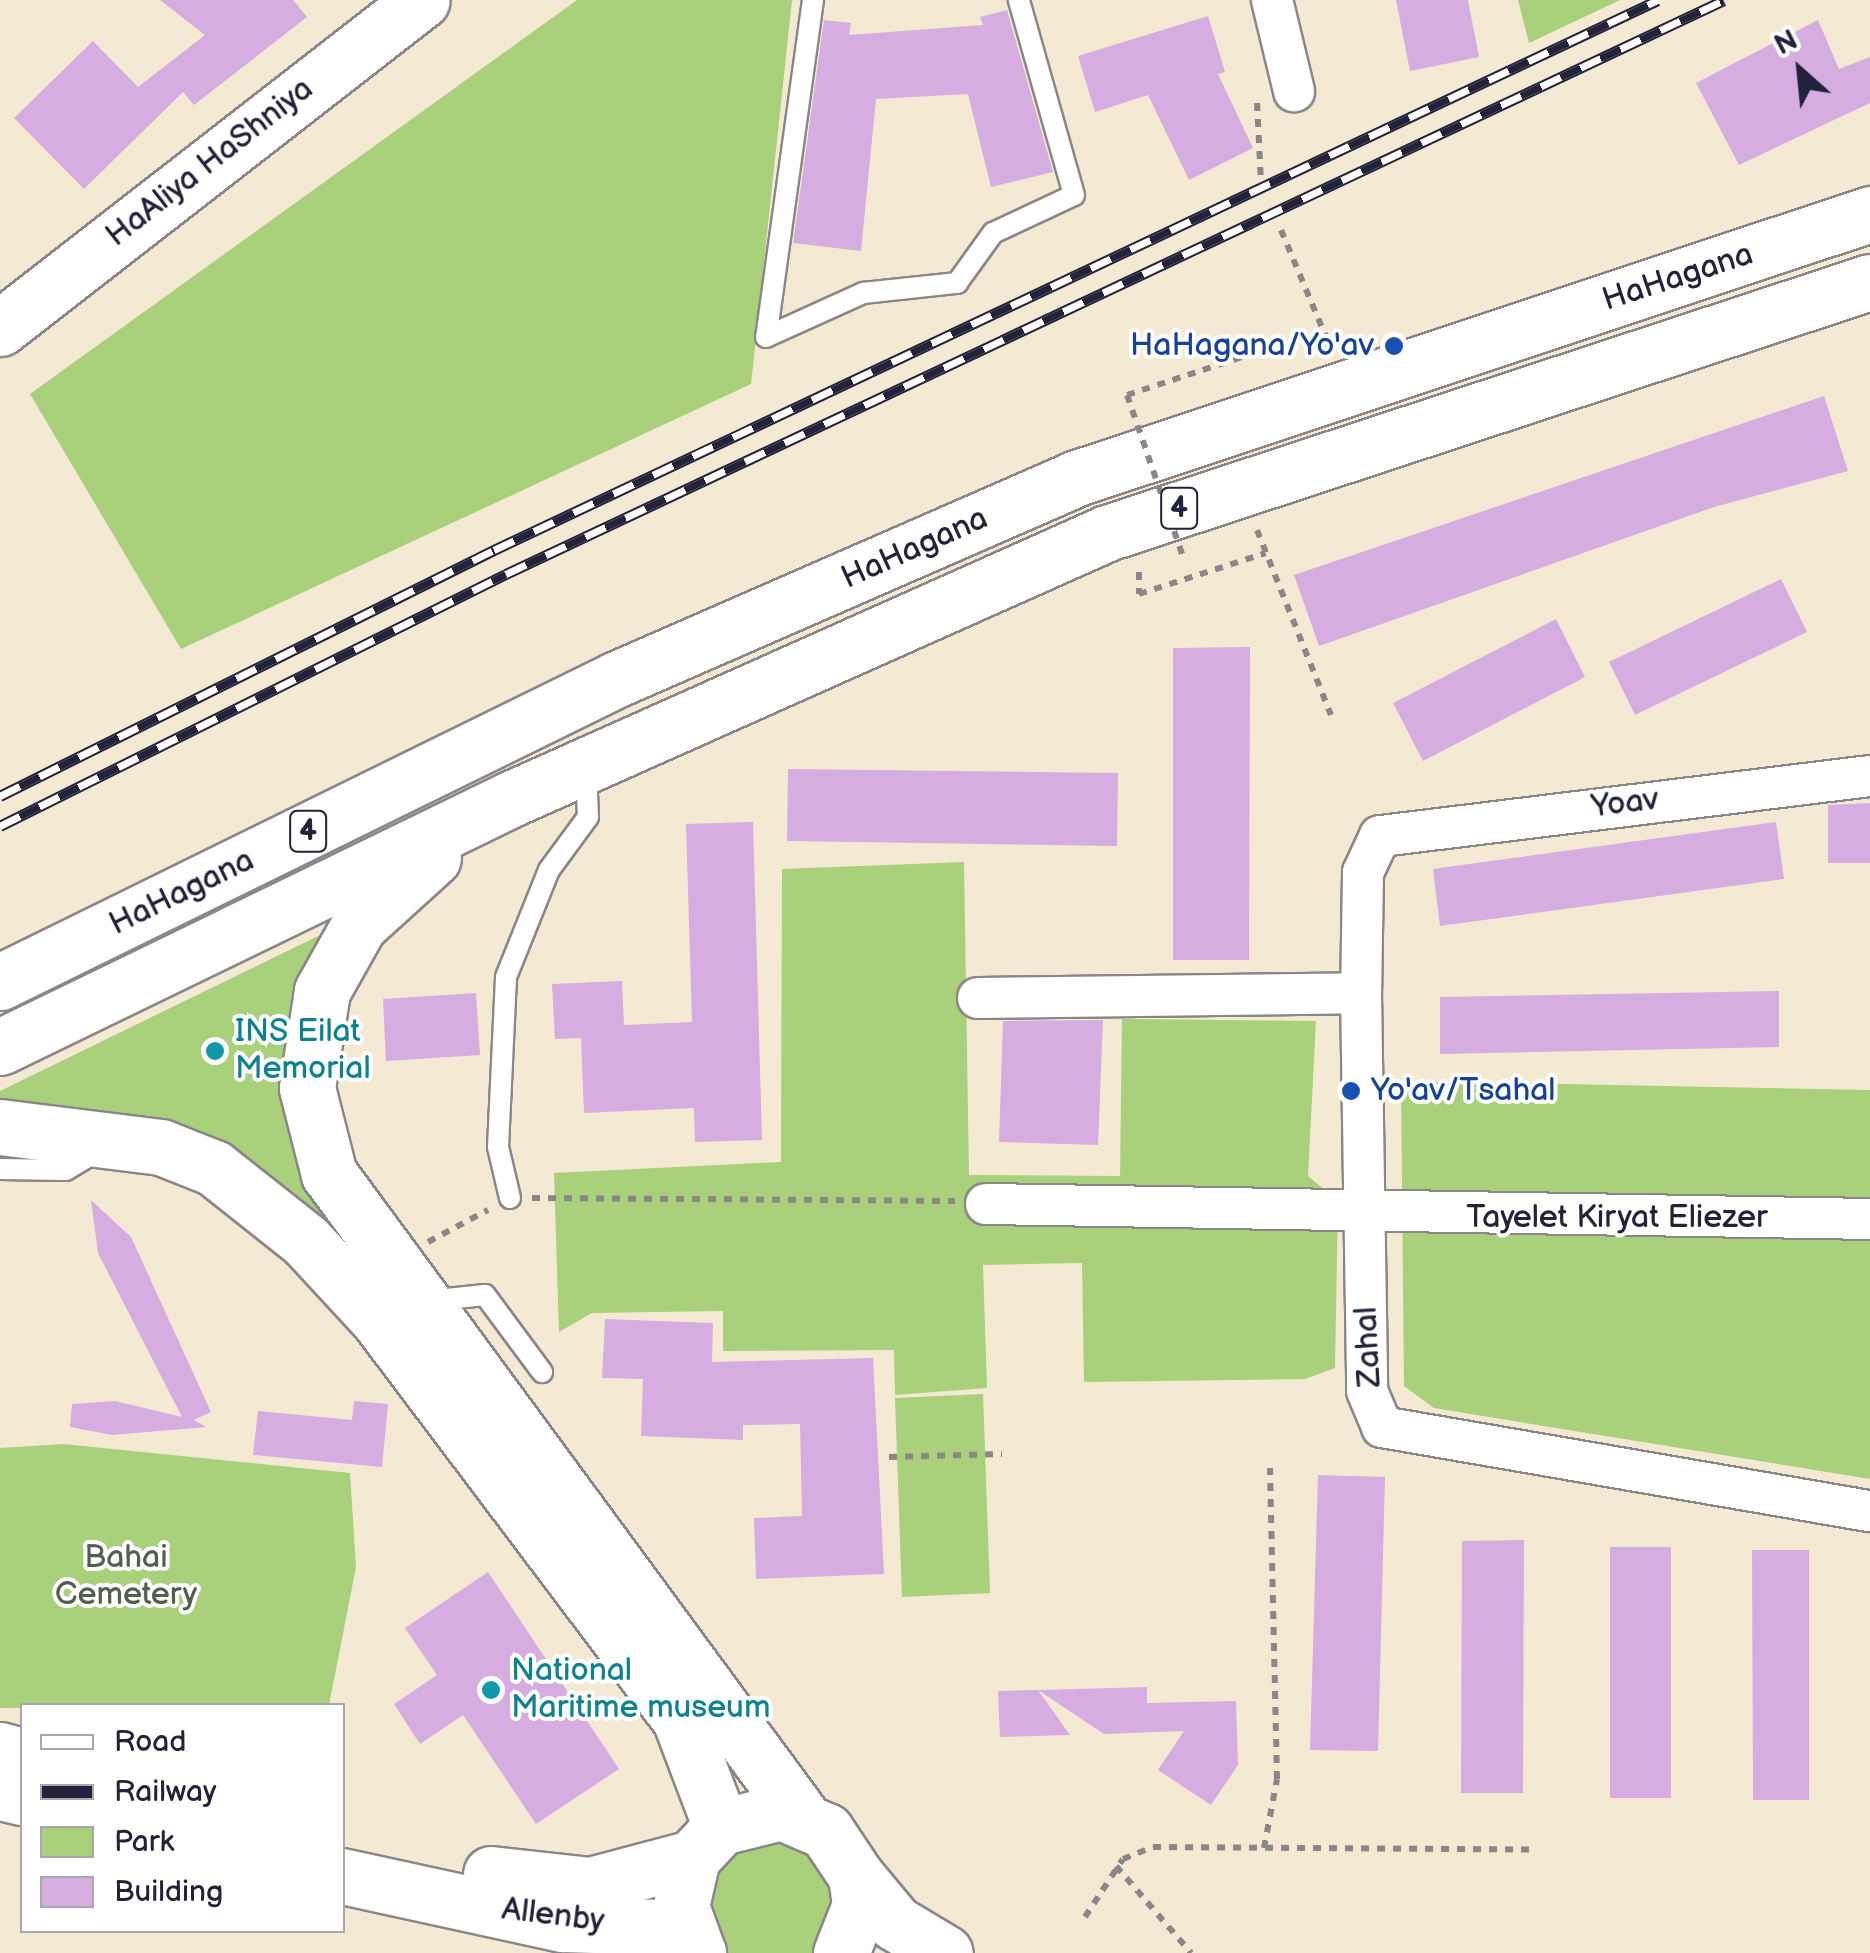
<!DOCTYPE html>
<html>
<head>
<meta charset="utf-8">
<style>
  body { margin:0 }
  #map { position:relative; width:1870px; height:1953px; overflow:hidden; background:#f4e9d3; font-family:"Balsamiq Sans",sans-serif }
  div>[style] { position:absolute }
  .green>* { inset:0; background:#a9d07b }
  .building>* { inset:0; background:#d6ade1 }
  .path>* { height:6px; margin-top:-3px; transform-origin:0; background:repeating-linear-gradient(90deg,#8b8687 0 8px,transparent 0 16px) }
  .roads { filter:drop-shadow(2px 0 #8b8687) drop-shadow(-2px 0 #8b8687) drop-shadow(0 2px #8b8687) drop-shadow(0 -2px #8b8687) }
  .lane>* { height:20px; margin:-10px; padding:0 10px; transform-origin:10px; border-radius:10px; background:#fff }
  .street>* { height:40px; margin:-20px; padding:0 20px; transform-origin:20px; border-radius:20px; background:#fff }
  .secondary>* { height:55px; margin:-27.5px; padding:0 27.5px; transform-origin:27.5px; border-radius:27.5px; background:#fff }
  .highway>* { height:55px; margin:-27.5px; padding:0 27.5px; transform-origin:27.5px; border-radius:27.5px; background:#fff }
  .rail>* { height:11px; margin-top:-5.5px; transform-origin:0; background:repeating-linear-gradient(90deg,#fff 0 22px,#22223b 0 44px); box-sizing:border-box; border-block:2px solid #22223b }
  .path-bridge>* { height:6px; margin-top:-3px; transform-origin:0; background:repeating-linear-gradient(90deg,#8b8687 0 8px,transparent 0 16px) }
  .dots>* { width:28px; height:28px; translate:-50% -50%; box-sizing:border-box; border:5px solid #fff; border-radius:50% }
  span { translate:-50% -50%; white-space:nowrap; text-align:center; line-height:1.15; -webkit-text-stroke:8px #fff; paint-order:stroke }
  .shield-label span { padding:2px 8px; background:#fff; border:2px solid; border-radius:8px; -webkit-text-stroke-width:0 }
  .shield-label { font-size:30px; color:#22223b; font-weight:700 }
  .street-label { font-size:32px; color:#22223b }
  .transit-label { font-size:32px; color:#164399 }
  .right { translate:-100% -50%; text-align:right }
  .left { translate:0 -50%; text-align:left }
  .culture-label { font-size:32px; color:#0d838f }
  .park-label { font-size:32px; color:#515f51 }
  .legend { position:absolute; left:20px; top:1703px; width:325px; height:230px; box-sizing:border-box; background:#fff; border:2px solid #a7a7b1; margin:0; padding:12px 18px; list-style:none; font-size:30px; color:#22223b }
  .legend li { display:flex; align-items:center; gap:20px; height:50px }
  .legend b { width:50px; border:2px solid #a7a7b1 }
  .north { position:absolute; left:1750px; top:20px; width:100px; height:100px; -webkit-text-stroke:8px #fff; paint-order:stroke; rotate:333deg; font-size:28px; font-weight:700; line-height:40px; text-align:center; color:#22223b }
  .north::after { content:''; display:block; margin:auto; width:35px; height:45px; background:#22223b; clip-path:polygon(50% 0,100% 100%,50% 72%,0 100%) }
</style>
</head>
<body>
<div id="map">
  <div class="green">
    <div style="clip-path:polygon(577px 0,792px 0,751px 384px,181px 649px,30px 394px)"></div>
    <div style="clip-path:polygon(1518px 0,1620px 0,1529px 43px)"></div>
    <div style="clip-path:polygon(964px 862px,969px 1175px,1120px 1176px,1122px 1019px,1316px 1021px,1308px 1176px,1338px 1201px,1335px 1368px,1305px 1379px,1084px 1382px,1082px 1263px,983px 1265px,987px 1388px,895px 1395px,894px 1350px,723px 1351px,723px 1311px,592px 1313px,559px 1332px,554px 1173px,781px 1162px,782px 869px)"></div>
    <div style="clip-path:polygon(351px 920px,318px 965px,339px 1217px,313px 1230px,0 1115px,0 1091px)"></div>
    <div style="clip-path:polygon(1401px 1081px,1870px 1090px,1870px 1479px,1434px 1408px,1404px 1386px)"></div>
    <div style="clip-path:polygon(983px 1394px,990px 1593px,902px 1597px,895px 1398px)"></div>
    <div style="clip-path:polygon(63px 1444px,350px 1473px,356px 1567px,329px 1705px,0 1708px,0 1448px)"></div>
    <div style="clip-path:polygon(753px 1831px,813px 1844px,840px 1899px,817px 1953px,721px 1953px,699px 1889px)"></div>
  </div>
  <div class="building">
    <div style="clip-path:polygon(160px 0,293px 0,307px 17px,194px 105px,183px 92px,84px 189px,14px 118px,93px 41px,138px 87px,205px 35px)"></div>
    <div style="clip-path:polygon(1396px 0,1468px 0,1479px 57px,1410px 71px)"></div>
    <div style="clip-path:polygon(1007px 10px,1053px 172px,991px 187px,968px 94px,876px 99px,861px 251px,793px 243px,824px 20px,851px 23px,849px 35px,983px 25px,980px 17px)"></div>
    <div style="clip-path:polygon(1208px 16px,1225px 72px,1218px 74px,1253px 148px,1189px 180px,1148px 95px,1095px 112px,1078px 56px)"></div>
    <div style="clip-path:polygon(1818px 20px,1839px 69px,1870px 57px,1870px 103px,1739px 165px,1696px 83px)"></div>
    <div style="clip-path:polygon(1824px 396px,1848px 471px,1714px 507px,1319px 646px,1294px 575px)"></div>
    <div style="clip-path:polygon(1781px 579px,1807px 632px,1635px 715px,1609px 662px)"></div>
    <div style="clip-path:polygon(1556px 619px,1585px 677px,1423px 761px,1393px 703px)"></div>
    <div style="clip-path:polygon(1250px 647px,1249px 960px,1173px 960px,1173px 648px)"></div>
    <div style="clip-path:polygon(788px 769px,1118px 773px,1117px 846px,787px 841px)"></div>
    <div style="clip-path:polygon(1870px 803px,1870px 863px,1828px 863px,1828px 805px)"></div>
    <div style="clip-path:polygon(753px 822px,762px 1140px,695px 1142px,694px 1108px,584px 1113px,581px 1038px,555px 1039px,552px 984px,622px 981px,624px 1025px,692px 1022px,686px 824px)"></div>
    <div style="clip-path:polygon(1776px 822px,1784px 879px,1440px 926px,1433px 869px)"></div>
    <div style="clip-path:polygon(1779px 991px,1779px 1047px,1440px 1054px,1440px 997px)"></div>
    <div style="clip-path:polygon(476px 993px,480px 1055px,386px 1061px,383px 999px)"></div>
    <div style="clip-path:polygon(1103px 1020px,1098px 1145px,999px 1142px,1003px 1021px)"></div>
    <div style="clip-path:polygon(91px 1200px,131px 1237px,211px 1412px,194px 1420px,206px 1427px,112px 1435px,70px 1427px,72px 1404px,115px 1401px,182px 1417px,98px 1253px)"></div>
    <div style="clip-path:polygon(605px 1319px,713px 1323px,712px 1362px,873px 1358px,884px 1574px,756px 1579px,754px 1518px,802px 1516px,800px 1424px,743px 1425px,743px 1440px,641px 1436px,643px 1379px,602px 1378px)"></div>
    <div style="clip-path:polygon(354px 1401px,388px 1404px,382px 1467px,253px 1455px,258px 1411px,352px 1420px)"></div>
    <div style="clip-path:polygon(1318px 1475px,1385px 1477px,1378px 1751px,1310px 1750px)"></div>
    <div style="clip-path:polygon(1524px 1540px,1523px 1793px,1461px 1793px,1462px 1541px)"></div>
    <div style="clip-path:polygon(1610px 1547px,1671px 1547px,1671px 1798px,1610px 1798px)"></div>
    <div style="clip-path:polygon(1752px 1550px,1809px 1550px,1809px 1800px,1753px 1800px)"></div>
    <div style="clip-path:polygon(488px 1572px,619px 1769px,536px 1824px,463px 1715px,420px 1744px,394px 1704px,437px 1675px,405px 1628px)"></div>
    <div style="clip-path:polygon(1147px 1687px,1147px 1703px,1236px 1701px,1238px 1765px,1211px 1805px,1158px 1770px,1184px 1731px,1104px 1734px,1038px 1690px)"></div>
    <div style="clip-path:polygon(1038px 1690px,1070px 1735px,1000px 1737px,998px 1691px)"></div>
  </div>
  <div class="path">
    <div style="left:1257px;top:103px;width:79px;rotate:87.1deg"></div>
    <div style="left:1281px;top:230px;width:129px;rotate:67.2deg"></div>
    <div style="left:1127px;top:395px;width:172px;rotate:-18.3deg"></div>
    <div style="left:1290px;top:341px;width:38px;rotate:7deg"></div>
    <div style="left:1257px;top:530px;width:199px;rotate:68.2deg"></div>
    <div style="left:1139px;top:572px;width:22px;rotate:90deg"></div>
    <div style="left:1139px;top:594px;width:133px;rotate:-17.9deg"></div>
    <div style="left:532px;top:1198px;width:423px;rotate:0.4deg"></div>
    <div style="left:428px;top:1242px;width:68px;rotate:-28.1deg"></div>
    <div style="left:889px;top:1457px;width:113px;rotate:-1.5deg"></div>
    <div style="left:1264px;top:1848px;width:70px;rotate:-79.3deg"></div>
    <div style="left:1277px;top:1779px;width:311px;rotate:-91.3deg"></div>
    <div style="left:1116px;top:1866px;width:115px;rotate:49.2deg"></div>
    <div style="left:1085px;top:1917px;width:69px;rotate:-56.8deg"></div>
    <div style="left:1123px;top:1859px;width:32px;rotate:-22deg"></div>
    <div style="left:1153px;top:1847px;width:384px;rotate:0.4deg"></div>
  </div>
  <div class="roads">
    <div class="lane">
      <div style="left:813px;top:0;width:340px;rotate:97.9deg"></div>
      <div style="left:766px;top:337px;width:107px;rotate:-24.4deg"></div>
      <div style="left:863px;top:293px;width:95px;rotate:-6.1deg"></div>
      <div style="left:957px;top:283px;width:62px;rotate:-54.2deg"></div>
      <div style="left:993px;top:233px;width:89px;rotate:-25.1deg"></div>
      <div style="left:1074px;top:195px;width:203px;rotate:-105.8deg"></div>
      <div style="left:0;top:1169px;width:66px;rotate:0.9deg"></div>
      <div style="left:66px;top:1170px;width:41px;rotate:-31deg"></div>
      <div style="left:510px;top:1198px;width:52px;rotate:-103.2deg"></div>
      <div style="left:498px;top:1147px;width:170px;rotate:-87.3deg"></div>
      <div style="left:506px;top:977px;width:115px;rotate:-68.1deg"></div>
      <div style="left:549px;top:870px;width:66px;rotate:-53.7deg"></div>
      <div style="left:588px;top:817px;width:48px;rotate:-92.4deg"></div>
      <div style="left:428px;top:1301px;width:57px;rotate:-6deg"></div>
      <div style="left:485px;top:1295px;width:96px;rotate:53.5deg"></div>
    </div>
    <div class="street">
      <div style="left:1272px;top:0;width:94px;rotate:76.4deg"></div>
      <div style="left:1870px;top:776px;width:494px;rotate:173deg"></div>
      <div style="left:1380px;top:836px;width:40px;rotate:115deg"></div>
      <div style="left:1363px;top:872px;width:121px;rotate:90.9deg"></div>
      <div style="left:1361px;top:993px;width:398px;rotate:89.1deg"></div>
      <div style="left:1367px;top:1391px;width:39px;rotate:67deg"></div>
      <div style="left:1382px;top:1427px;width:495px;rotate:9.8deg"></div>
      <div style="left:978px;top:998px;width:383px;rotate:-0.7deg"></div>
      <div style="left:986px;top:1204px;width:884px;rotate:0.97deg"></div>
    </div>
    <div class="secondary">
      <div style="left:0;top:328px;width:534px;rotate:-37.86deg"></div>
      <div style="left:0;top:1750px;width:23px;rotate:15deg"></div>
      <div style="left:0;top:1792px;width:23px;rotate:13deg"></div>
      <div style="left:491px;top:1874px;width:100px;rotate:6.3deg"></div>
      <div style="left:590px;top:1885px;width:106px;rotate:-14.8deg"></div>
      <div style="left:342px;top:1876px;width:226px;rotate:12.3deg"></div>
      <div style="left:563px;top:1924px;width:95px;rotate:1.8deg"></div>
      <div style="left:658px;top:1927px;width:48px;rotate:33deg"></div>
      <div style="left:856px;top:1876px;width:61px;rotate:50.3deg"></div>
      <div style="left:895px;top:1923px;width:58px;rotate:31deg"></div>
      <div style="left:698px;top:1953px;width:50px;rotate:-109.9deg"></div>
      <div style="left:681px;top:1906px;width:49px;rotate:-77.1deg"></div>
      <div style="left:692px;top:1858px;width:42px;rotate:-46.9deg"></div>
      <div style="left:721px;top:1827px;width:62px;rotate:-14deg"></div>
      <div style="left:781px;top:1812px;width:49px;rotate:22.9deg"></div>
      <div style="left:826px;top:1831px;width:54px;rotate:56.3deg"></div>
      <div style="left:856px;top:1876px;width:29px;rotate:82deg"></div>
      <div style="left:860px;top:1905px;width:52px;rotate:111.6deg"></div>
    </div>
    <div class="highway">
      <div style="left:433px;top:858px;width:100px;rotate:137.8deg"></div>
      <div style="left:359px;top:925px;width:76px;rotate:119.3deg"></div>
      <div style="left:322px;top:991px;width:98px;rotate:98.8deg"></div>
      <div style="left:307px;top:1088px;width:89px;rotate:75.7deg"></div>
      <div style="left:329px;top:1174px;width:798px;rotate:53.66deg"></div>
      <div style="left:0;top:982px;width:687px;rotate:-26.16deg"></div>
      <div style="left:617px;top:679px;width:502px;rotate:-23.6deg"></div>
      <div style="left:1077px;top:478px;width:836px;rotate:-18.41deg"></div>
      <div style="left:0;top:1047px;width:570px;rotate:-25.89deg"></div>
      <div style="left:513px;top:798px;width:650px;rotate:-24.04deg"></div>
      <div style="left:1107px;top:533px;width:803px;rotate:-18.21deg"></div>
      <div style="left:0;top:1127px;width:162px;rotate:7.1deg"></div>
      <div style="left:161px;top:1147px;width:57px;rotate:21.6deg"></div>
      <div style="left:214px;top:1168px;width:117px;rotate:38.4deg"></div>
      <div style="left:306px;top:1241px;width:106px;rotate:47.3deg"></div>
      <div style="left:378px;top:1319px;width:501px;rotate:52.95deg"></div>
      <div style="left:680px;top:1719px;width:116px;rotate:69.2deg"></div>
    </div>
  </div>
  <div class="rail">
    <div style="left:0;top:796px;width:552px;rotate:-26.47deg"></div>
    <div style="left:494px;top:550px;width:1287px;rotate:-25.29deg"></div>
    <div style="left:0;top:826px;width:565px;rotate:-26.47deg"></div>
    <div style="left:506px;top:574px;width:1346px;rotate:-25.23deg"></div>
  </div>
  <div class="path-bridge">
    <div style="left:1127px;top:395px;width:171px;rotate:70.9deg"></div>
  </div>
  <div class="dots">
    <div style="left:1394px;top:346px;background:#1a4fb4"></div>
    <div style="left:215px;top:1051px;background:#0f9aa8"></div>
    <div style="left:1351px;top:1091px;background:#1a4fb4"></div>
    <div style="left:491px;top:1690px;background:#0f9aa8"></div>
  </div>
  <div class="shield-label">
    <span style="left:1179px;top:508px">4</span>
    <span style="left:308px;top:831px">4</span>
  </div>
  <div class="street-label">
    <span style="left:210px;top:163px;rotate:-38deg">HaAliya HaShniya</span>
    <span style="left:1678px;top:278px;rotate:-18deg">HaHagana</span>
    <span style="left:915px;top:549px;rotate:-24deg">HaHagana</span>
    <span style="left:1625px;top:804px;rotate:-7deg">Yoav</span>
    <span style="left:182px;top:893px;rotate:-26deg">HaHagana</span>
    <span style="left:1617px;top:1218px">Tayelet Kiryat Eliezer</span>
    <span style="left:1369px;top:1347px;rotate:-93deg">Zahal</span>
    <span style="left:553px;top:1916px;rotate:7deg">Allenby</span>
  </div>
  <div class="transit-label">
    <span class="right" style="left:1374px;top:346px">HaHagana/Yo'av</span>
    <span class="left" style="left:1371px;top:1091px">Yo'av/Tsahal</span>
  </div>
  <div class="culture-label">
    <span class="left" style="left:235px;top:1051px">INS Eilat<br>Memorial</span>
    <span class="left" style="left:511px;top:1690px">National<br>Maritime museum</span>
  </div>
  <div class="park-label">
    <span style="left:126px;top:1577px">Bahai<br>Cemetery</span>
  </div>
  <ul class="legend">
  <li><b style="height:12px;background:#fff"></b>Road</li>
  <li><b style="height:12px;background:#22223b"></b>Railway</li>
  <li><b style="height:28px;background:#a9d07b"></b>Park</li>
  <li><b style="height:28px;background:#d6ade1"></b>Building</li>
  </ul>
  <div class="north">N</div>
</div>
</body>
</html>
